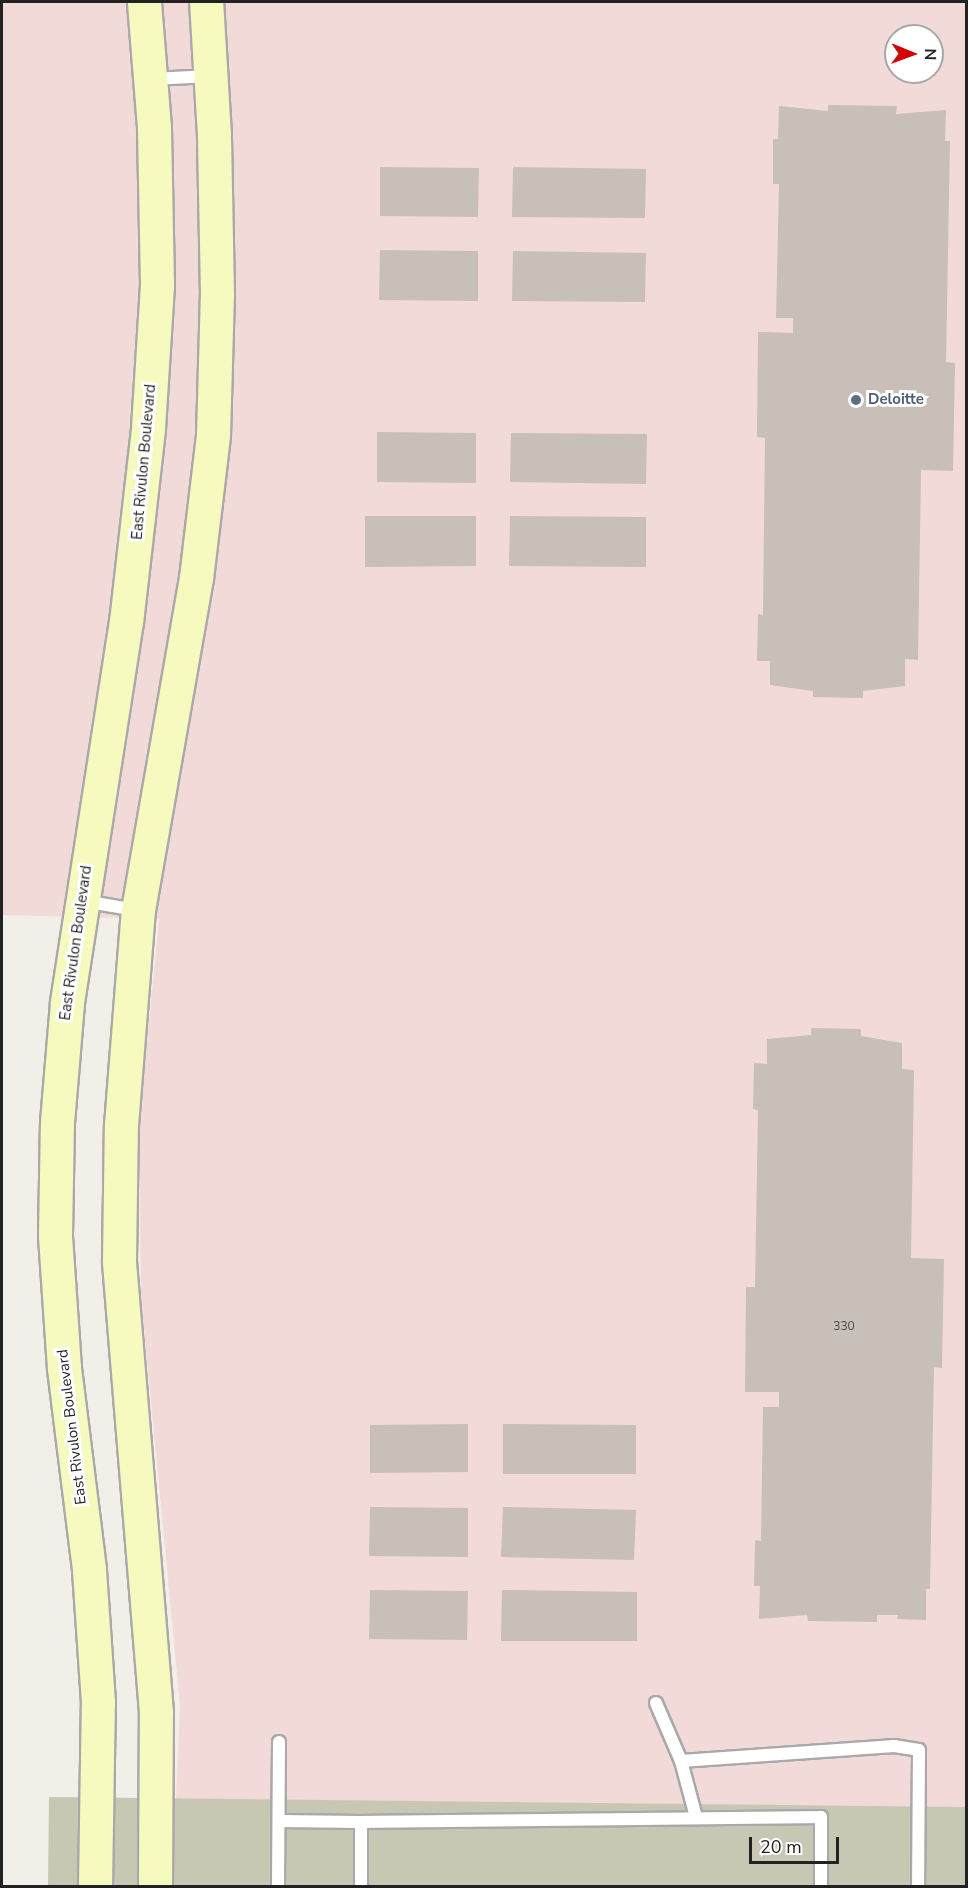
<!DOCTYPE html>
<html>
<head>
<meta charset="utf-8">
<style>
  body { margin:0 }
  #map { position:relative; width:968px; height:1888px; overflow:hidden; background:#f2efe9; font-family:"Nunito Sans",sans-serif }
  div>[style] { position:absolute }
  .commercial>* { inset:0; background:#f2dad9 }
  .construction>* { inset:0; background:#c7c7b4 }
  .building>* { inset:0; background:#c7bfb8 }
  .roads { filter:drop-shadow(2px 0 #a9a9a9) drop-shadow(-2px 0 #a9a9a9) drop-shadow(0 2px #a9a9a9) drop-shadow(0 -2px #a9a9a9) }
  .lane>* { height:12px; margin:-6px; padding:0 6px; transform-origin:6px; border-radius:6px; background:#fff }
  .secondary>* { height:33px; margin:-16.5px; padding:0 16.5px; transform-origin:16.5px; border-radius:16.5px; background:#f7fabf }
  .dots>* { width:16px; height:16px; translate:-50% -50%; box-sizing:border-box; border:3px solid #fff; border-radius:50% }
  span { translate:-50% -50%; white-space:nowrap; text-align:center; line-height:1.15; -webkit-text-stroke:6px #fff; paint-order:stroke }
  .number-label { font-size:12px; color:#4b4948 }
  .number-label span { -webkit-text-stroke-width:0 }
  .service-label { font-size:15px; color:#4e5e75; font-weight:700 }
  .left { translate:0 -50%; text-align:left }
  .street-label { font-size:15px; color:#222 }
  .frame { position:absolute; inset:0; border:3px solid #222; pointer-events:none }
  .north { position:absolute; left:884px; top:24px; width:60px; height:60px; box-sizing:border-box; background:#fff; border:2px solid #a7a7a7; border-radius:50%; rotate:91deg; font-size:16px; font-weight:700; line-height:24px; text-align:center; color:#222 }
  .north::after { content:''; display:block; margin:auto; width:21px; height:27px; background:#d40000; clip-path:polygon(50% 0,100% 100%,50% 72%,0 100%) }
  .scale { position:absolute; left:749px; top:1837px; width:90px; height:27px; box-sizing:border-box; border:3px solid #222; border-top:0; padding-left:8px; font-size:18px; line-height:21px; white-space:nowrap; color:#222; -webkit-text-stroke:4px #fff; paint-order:stroke }
</style>
</head>
<body>
<div id="map">
  <div class="commercial">
    <div style="clip-path:polygon(evenodd,2px 2px,966px 2px,966px 1807px,176px 1799px,180px 1706px,141px 1296px,139px 1128px,159px 919px,2px 915px,2px 2px,896px 36px,932px 36px,932px 72px,896px 72px,896px 36px)"></div>
  </div>
  <div class="construction">
    <div style="clip-path:polygon(49px 1797px,966px 1807px,966px 1886px,48px 1886px)"></div>
  </div>
  <div class="building">
    <div style="clip-path:polygon(828px 105px,897px 106px,896px 114px,946px 110px,945px 141px,950px 141px,946px 362px,955px 363px,953px 471px,921px 470px,918px 660px,905px 659px,905px 686px,863px 691px,863px 698px,813px 697px,813px 691px,770px 685px,770px 661px,757px 661px,758px 614px,763px 615px,765px 438px,757px 437px,758px 332px,793px 333px,793px 318px,776px 318px,779px 184px,773px 184px,773px 139px,778px 139px,779px 106px,828px 111px)"></div>
    <div style="clip-path:polygon(380px 167px,479px 168px,478px 217px,380px 216px)"></div>
    <div style="clip-path:polygon(513px 167px,646px 169px,645px 218px,512px 217px)"></div>
    <div style="clip-path:polygon(380px 250px,478px 251px,478px 301px,379px 300px)"></div>
    <div style="clip-path:polygon(513px 251px,646px 253px,645px 302px,512px 301px)"></div>
    <div style="clip-path:polygon(377px 432px,476px 433px,476px 483px,377px 482px)"></div>
    <div style="clip-path:polygon(511px 433px,647px 434px,646px 484px,510px 482px)"></div>
    <div style="clip-path:polygon(365px 516px,476px 516px,476px 566px,365px 567px)"></div>
    <div style="clip-path:polygon(510px 516px,646px 517px,646px 567px,509px 566px)"></div>
    <div style="clip-path:polygon(811px 1028px,861px 1029px,861px 1036px,902px 1043px,902px 1069px,914px 1070px,911px 1258px,944px 1259px,942px 1368px,934px 1367px,930px 1589px,926px 1589px,926px 1620px,897px 1619px,898px 1615px,877px 1615px,877px 1622px,808px 1621px,807px 1615px,759px 1619px,760px 1586px,754px 1586px,755px 1540px,761px 1541px,763px 1407px,779px 1407px,779px 1392px,745px 1392px,746px 1287px,755px 1287px,758px 1110px,753px 1109px,754px 1063px,767px 1064px,767px 1039px,811px 1035px)"></div>
    <div style="clip-path:polygon(468px 1424px,468px 1472px,370px 1473px,370px 1425px)"></div>
    <div style="clip-path:polygon(503px 1424px,636px 1425px,636px 1474px,503px 1474px)"></div>
    <div style="clip-path:polygon(370px 1507px,468px 1508px,468px 1557px,369px 1556px)"></div>
    <div style="clip-path:polygon(503px 1507px,636px 1510px,634px 1560px,501px 1557px)"></div>
    <div style="clip-path:polygon(370px 1590px,468px 1591px,467px 1640px,369px 1639px)"></div>
    <div style="clip-path:polygon(502px 1590px,637px 1592px,637px 1641px,501px 1641px)"></div>
  </div>
  <div class="roads">
    <div class="lane">
      <div style="left:153px;top:79px;width:57px;rotate:-3deg"></div>
      <div style="left:83px;top:901px;width:54px;rotate:9.6deg"></div>
      <div style="left:656px;top:1703px;width:63px;rotate:66.7deg"></div>
      <div style="left:681px;top:1761px;width:58px;rotate:75deg"></div>
      <div style="left:681px;top:1761px;width:214px;rotate:-4deg"></div>
      <div style="left:894px;top:1746px;width:25px;rotate:9deg"></div>
      <div style="left:919px;top:1750px;width:136px;rotate:90.4deg"></div>
      <div style="left:279px;top:1821px;width:82px;rotate:0.7deg"></div>
      <div style="left:361px;top:1822px;width:64px;rotate:90deg"></div>
      <div style="left:361px;top:1822px;width:460px;rotate:-0.6deg"></div>
      <div style="left:821px;top:1817px;width:69px;rotate:90deg"></div>
      <div style="left:278px;top:1886px;width:144px;rotate:-89.6deg"></div>
    </div>
    <div class="secondary">
      <div style="left:95px;top:1886px;width:184px;rotate:-89.1deg"></div>
      <div style="left:98px;top:1702px;width:133px;rotate:-93.9deg"></div>
      <div style="left:89px;top:1569px;width:203px;rotate:-97.1deg"></div>
      <div style="left:64px;top:1368px;width:133px;rotate:-93.9deg"></div>
      <div style="left:55px;top:1235px;width:113px;rotate:-89deg"></div>
      <div style="left:57px;top:1122px;width:120px;rotate:-85.2deg"></div>
      <div style="left:67px;top:1002px;width:385px;rotate:-81.2deg"></div>
      <div style="left:126px;top:622px;width:195px;rotate:-83.5deg"></div>
      <div style="left:148px;top:428px;width:143px;rotate:-86.4deg"></div>
      <div style="left:157px;top:285px;width:158px;rotate:-91.1deg"></div>
      <div style="left:154px;top:127px;width:125px;rotate:-94.6deg"></div>
      <div style="left:155px;top:1886px;width:174px;rotate:-89.7deg"></div>
      <div style="left:156px;top:1712px;width:453px;rotate:-94.7deg"></div>
      <div style="left:119px;top:1261px;width:136px;rotate:-89.2deg"></div>
      <div style="left:121px;top:1125px;width:216px;rotate:-85.5deg"></div>
      <div style="left:138px;top:910px;width:337px;rotate:-80.1deg"></div>
      <div style="left:196px;top:578px;width:144px;rotate:-83.2deg"></div>
      <div style="left:213px;top:435px;width:141px;rotate:-88.4deg"></div>
      <div style="left:217px;top:294px;width:159px;rotate:-91.1deg"></div>
      <div style="left:214px;top:135px;width:133px;rotate:-93.4deg"></div>
    </div>
  </div>
  <div class="dots">
    <div style="left:856px;top:400px;background:#5c6f8a"></div>
  </div>
  <div class="number-label">
    <span style="left:844px;top:1327px">330</span>
  </div>
  <div class="service-label">
    <span class="left" style="left:868px;top:400px">Deloitte</span>
  </div>
  <div class="street-label">
    <span style="left:144px;top:462px;rotate:-85deg">East Rivulon Boulevard</span>
    <span style="left:76px;top:943px;rotate:-82deg">East Rivulon Boulevard</span>
    <span style="left:72px;top:1427px;rotate:-97deg">East Rivulon Boulevard</span>
  </div>
  <div class="frame"></div>
  <div class="north">N</div>
  <div class="scale">20 m</div>
</div>
</body>
</html>
